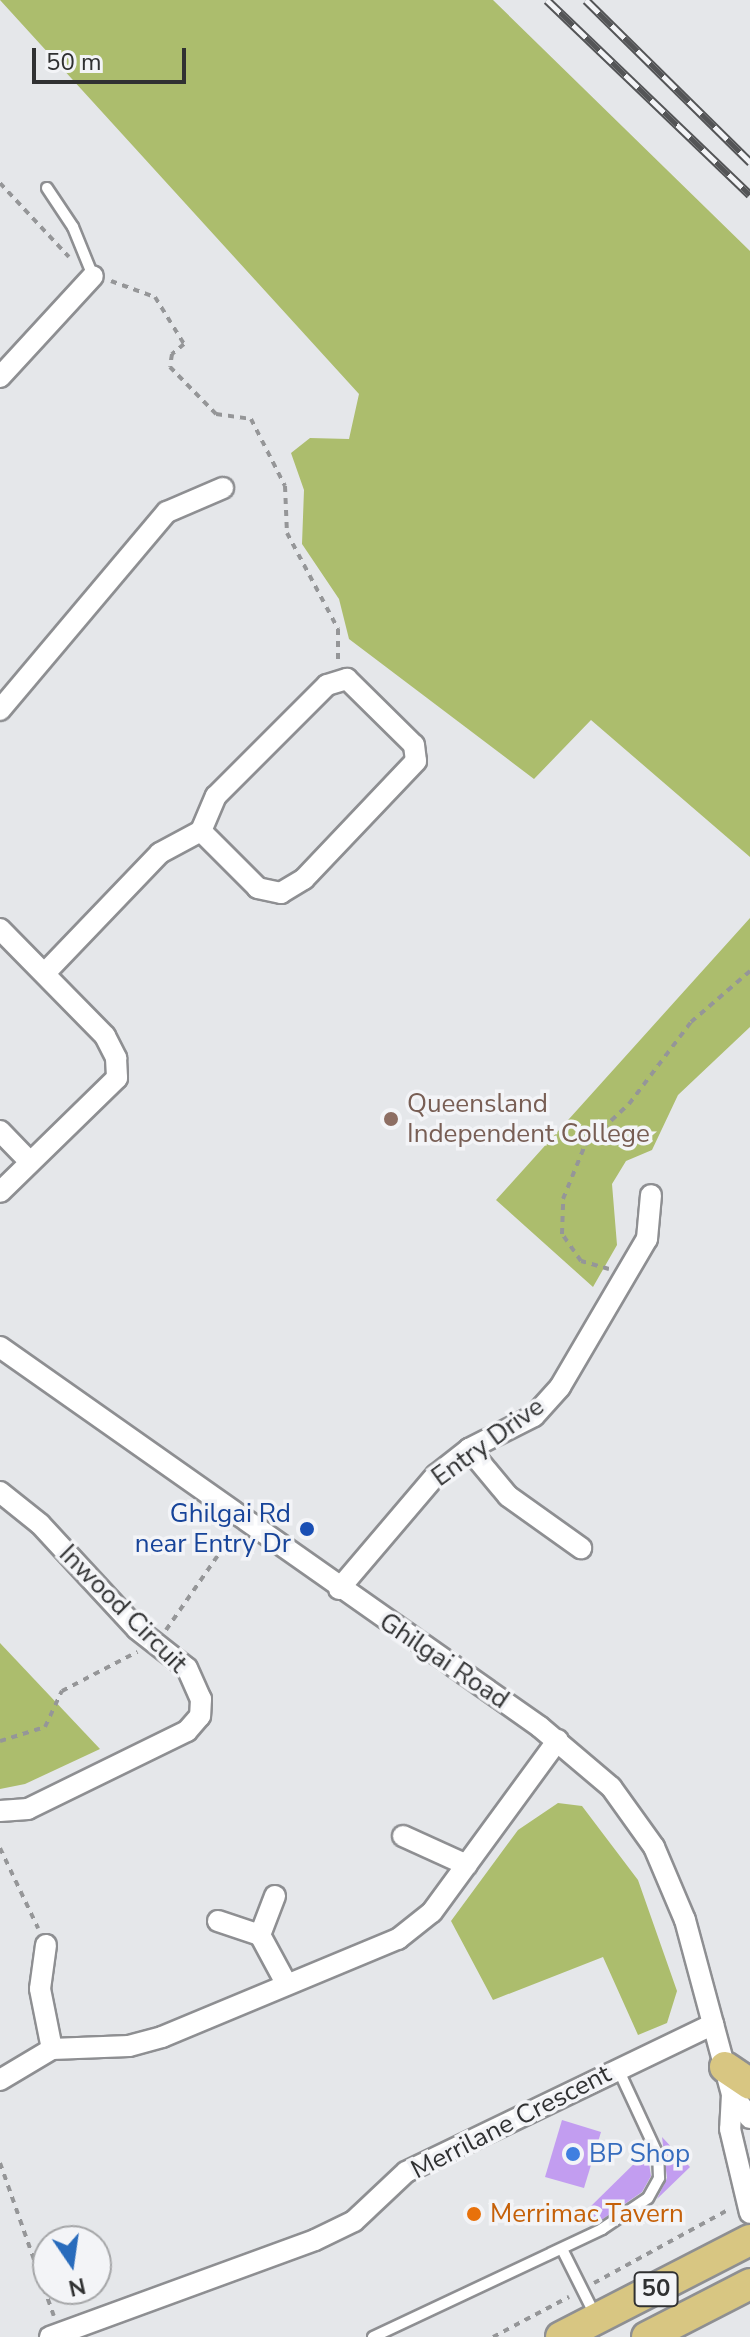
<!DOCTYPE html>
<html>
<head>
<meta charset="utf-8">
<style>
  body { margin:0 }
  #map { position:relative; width:750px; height:2337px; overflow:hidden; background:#e5e7ea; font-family:"Nunito Sans",sans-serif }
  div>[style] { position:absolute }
  .green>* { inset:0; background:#acbd6d }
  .building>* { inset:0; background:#c29df0 }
  .path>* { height:4px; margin-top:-2px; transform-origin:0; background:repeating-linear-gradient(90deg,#959698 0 6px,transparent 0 12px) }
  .roads { filter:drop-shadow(2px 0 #8e8f92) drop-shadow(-2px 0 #8e8f92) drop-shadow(0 2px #8e8f92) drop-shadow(0 -2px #8e8f92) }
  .service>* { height:10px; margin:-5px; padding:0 5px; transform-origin:5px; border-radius:5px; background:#fff }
  .minor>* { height:20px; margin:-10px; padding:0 10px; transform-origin:10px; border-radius:10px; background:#fff }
  .primary>* { height:30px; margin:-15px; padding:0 15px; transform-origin:15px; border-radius:15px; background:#d8c682 }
  .rail>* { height:9px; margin-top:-4.5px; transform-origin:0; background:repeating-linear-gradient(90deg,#f3f4f7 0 18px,#545557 0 36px); box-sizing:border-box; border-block:2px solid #545557 }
  .dots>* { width:22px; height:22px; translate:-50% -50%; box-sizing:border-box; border:4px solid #f3f4f7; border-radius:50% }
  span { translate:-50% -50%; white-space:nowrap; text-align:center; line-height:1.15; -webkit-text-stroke:7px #f3f4f7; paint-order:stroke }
  .shield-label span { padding:2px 6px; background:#f3f4f7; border:2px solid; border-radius:6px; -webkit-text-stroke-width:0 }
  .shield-label { font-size:24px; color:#303132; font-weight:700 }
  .education-label { font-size:26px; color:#785e54 }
  .left { translate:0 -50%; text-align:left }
  .street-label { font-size:26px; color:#303132 }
  .transit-label { font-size:26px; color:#164399 }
  .right { translate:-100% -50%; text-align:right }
  .shop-label { font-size:26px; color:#366cbe }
  .food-label { font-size:26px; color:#c56008 }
  .north { position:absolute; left:32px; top:2225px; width:80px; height:80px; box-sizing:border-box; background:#f3f4f7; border:2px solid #a5a6a8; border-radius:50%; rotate:167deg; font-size:22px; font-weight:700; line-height:32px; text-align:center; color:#303132 }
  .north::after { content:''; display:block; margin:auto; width:28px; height:36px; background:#286bbc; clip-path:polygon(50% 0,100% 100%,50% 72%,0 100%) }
  .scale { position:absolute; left:32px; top:48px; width:154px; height:36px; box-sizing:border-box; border:4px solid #303132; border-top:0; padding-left:10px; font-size:24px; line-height:28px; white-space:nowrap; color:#303132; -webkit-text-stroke:6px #f3f4f7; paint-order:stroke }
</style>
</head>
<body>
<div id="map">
  <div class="green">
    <div style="clip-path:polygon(0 0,493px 0,750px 251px,750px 857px,591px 720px,534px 779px,349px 639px,339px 599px,302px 544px,304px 490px,291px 453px,310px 438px,349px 439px,359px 394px)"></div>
    <div style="clip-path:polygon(750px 918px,750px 1027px,678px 1095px,652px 1150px,626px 1161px,612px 1184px,617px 1245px,593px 1287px,496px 1200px)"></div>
    <div style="clip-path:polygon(0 1643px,100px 1749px,25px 1784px,0 1789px)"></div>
    <div style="clip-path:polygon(558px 1803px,582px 1806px,638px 1880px,677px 1991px,667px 2023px,638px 2035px,603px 1957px,493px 2000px,451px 1921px,518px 1830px)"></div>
  </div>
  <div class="building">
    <div style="clip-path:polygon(562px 2120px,601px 2132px,584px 2188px,545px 2177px)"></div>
    <div style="clip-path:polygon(662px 2137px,690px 2167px,657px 2199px,667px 2178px)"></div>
    <div style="clip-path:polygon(647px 2151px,651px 2176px,642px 2192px,597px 2223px,586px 2211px)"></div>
  </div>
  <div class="path">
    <div style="left:0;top:183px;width:101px;rotate:47deg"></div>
    <div style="left:111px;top:281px;width:47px;rotate:20deg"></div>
    <div style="left:155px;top:297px;width:55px;rotate:58.3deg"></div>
    <div style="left:184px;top:344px;width:16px;rotate:140deg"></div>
    <div style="left:172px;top:354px;width:13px;rotate:99deg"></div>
    <div style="left:170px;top:367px;width:66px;rotate:45.6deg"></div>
    <div style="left:216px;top:414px;width:35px;rotate:8deg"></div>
    <div style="left:251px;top:419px;width:75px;rotate:63.1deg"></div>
    <div style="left:285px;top:486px;width:47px;rotate:87.6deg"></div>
    <div style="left:287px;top:533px;width:109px;rotate:62deg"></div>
    <div style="left:338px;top:629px;width:35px;rotate:90deg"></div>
    <div style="left:609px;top:1269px;width:29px;rotate:-164deg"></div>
    <div style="left:581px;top:1261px;width:33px;rotate:-125deg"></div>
    <div style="left:562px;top:1234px;width:35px;rotate:-88deg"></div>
    <div style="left:563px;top:1199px;width:58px;rotate:-67.8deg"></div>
    <div style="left:585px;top:1145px;width:60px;rotate:-43deg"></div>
    <div style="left:629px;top:1104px;width:103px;rotate:-52.9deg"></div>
    <div style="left:691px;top:1022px;width:78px;rotate:-40.8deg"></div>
    <div style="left:166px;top:1630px;width:119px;rotate:-55.2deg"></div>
    <div style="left:0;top:1741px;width:47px;rotate:-17.3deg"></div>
    <div style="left:45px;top:1727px;width:40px;rotate:-65deg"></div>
    <div style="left:62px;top:1691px;width:85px;rotate:-27.5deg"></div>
    <div style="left:0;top:1848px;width:89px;rotate:64.6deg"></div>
    <div style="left:0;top:2163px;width:162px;rotate:70.6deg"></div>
    <div style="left:594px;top:2283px;width:155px;rotate:-28.6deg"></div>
    <div style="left:493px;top:2337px;width:86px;rotate:-27.8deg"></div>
  </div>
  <div class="roads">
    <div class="service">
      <div style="left:47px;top:188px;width:47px;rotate:56.3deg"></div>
      <div style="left:73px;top:227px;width:53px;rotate:67.8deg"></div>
      <div style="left:562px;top:2249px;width:76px;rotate:63.4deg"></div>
      <div style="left:373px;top:2337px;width:253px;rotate:-25.2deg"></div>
      <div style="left:602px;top:2229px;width:55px;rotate:-34deg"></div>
      <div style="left:648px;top:2198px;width:23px;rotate:-61deg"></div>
      <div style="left:659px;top:2178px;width:23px;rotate:-92deg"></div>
      <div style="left:658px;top:2155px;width:95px;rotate:-114.9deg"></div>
    </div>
    <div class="minor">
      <div style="left:0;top:377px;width:137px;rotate:-47.4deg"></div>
      <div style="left:0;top:710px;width:259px;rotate:-49.9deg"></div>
      <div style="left:167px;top:512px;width:61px;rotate:-23.2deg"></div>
      <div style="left:0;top:929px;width:150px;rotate:45.5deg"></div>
      <div style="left:105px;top:1036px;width:25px;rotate:63deg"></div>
      <div style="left:116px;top:1058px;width:20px;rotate:87deg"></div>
      <div style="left:117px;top:1078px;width:163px;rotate:135.7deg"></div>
      <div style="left:45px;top:973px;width:166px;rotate:-46.2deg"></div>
      <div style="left:160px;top:853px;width:47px;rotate:-28.2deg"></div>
      <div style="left:201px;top:831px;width:38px;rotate:-67deg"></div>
      <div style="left:216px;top:796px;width:157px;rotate:-45deg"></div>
      <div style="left:327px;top:685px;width:21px;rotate:-17deg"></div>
      <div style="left:347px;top:679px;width:94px;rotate:44.6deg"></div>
      <div style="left:414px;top:745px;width:16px;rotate:83deg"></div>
      <div style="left:416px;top:761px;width:163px;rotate:133.5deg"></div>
      <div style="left:304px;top:879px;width:27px;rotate:149deg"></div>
      <div style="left:281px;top:893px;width:24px;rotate:-168deg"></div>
      <div style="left:258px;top:888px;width:81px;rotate:-135deg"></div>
      <div style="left:0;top:1131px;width:43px;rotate:45.9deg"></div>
      <div style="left:0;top:1347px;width:660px;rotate:35.13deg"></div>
      <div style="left:540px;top:1727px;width:93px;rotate:40.2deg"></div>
      <div style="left:611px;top:1787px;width:74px;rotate:54.4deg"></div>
      <div style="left:654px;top:1847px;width:79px;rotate:67deg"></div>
      <div style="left:685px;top:1920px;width:180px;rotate:74.9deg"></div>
      <div style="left:732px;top:2094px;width:35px;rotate:93deg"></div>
      <div style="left:730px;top:2129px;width:86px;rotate:76.6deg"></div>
      <div style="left:469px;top:1449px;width:61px;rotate:50.3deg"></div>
      <div style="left:508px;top:1496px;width:90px;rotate:35.5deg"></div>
      <div style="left:0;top:1492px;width:51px;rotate:38.7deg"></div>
      <div style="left:40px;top:1524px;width:143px;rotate:47.3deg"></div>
      <div style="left:137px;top:1629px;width:63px;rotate:38deg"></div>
      <div style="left:187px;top:1668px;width:34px;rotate:66deg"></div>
      <div style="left:201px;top:1699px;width:17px;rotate:93deg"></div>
      <div style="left:200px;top:1716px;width:20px;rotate:131deg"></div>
      <div style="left:187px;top:1731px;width:177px;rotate:153.9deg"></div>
      <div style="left:28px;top:1809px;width:28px;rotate:176deg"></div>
      <div style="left:339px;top:1589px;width:150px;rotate:-49.6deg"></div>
      <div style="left:436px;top:1475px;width:42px;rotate:-38.2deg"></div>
      <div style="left:469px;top:1449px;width:73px;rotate:-26.9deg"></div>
      <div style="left:534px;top:1416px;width:39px;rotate:-48deg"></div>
      <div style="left:560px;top:1387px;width:172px;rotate:-59.6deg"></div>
      <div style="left:647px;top:1239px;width:44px;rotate:-84.8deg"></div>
      <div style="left:403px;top:1836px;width:70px;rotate:24.4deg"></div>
      <div style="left:275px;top:1896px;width:42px;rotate:111deg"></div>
      <div style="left:260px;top:1935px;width:55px;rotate:61.6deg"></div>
      <div style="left:218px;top:1921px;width:44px;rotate:18.4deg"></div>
      <div style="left:46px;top:1945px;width:44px;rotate:97.8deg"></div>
      <div style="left:40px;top:1989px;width:61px;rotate:78.7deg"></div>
      <div style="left:0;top:2080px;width:61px;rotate:-30.8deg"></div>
      <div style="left:52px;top:2049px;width:77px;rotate:-2.2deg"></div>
      <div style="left:129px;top:2046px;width:34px;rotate:-15deg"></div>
      <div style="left:162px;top:2037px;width:256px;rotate:-22.6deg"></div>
      <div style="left:398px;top:1939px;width:43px;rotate:-38.5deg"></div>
      <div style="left:432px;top:1912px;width:213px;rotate:-53.8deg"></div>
      <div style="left:732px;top:2094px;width:30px;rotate:53deg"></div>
      <div style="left:50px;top:2337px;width:282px;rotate:-20.1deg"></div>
      <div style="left:315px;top:2240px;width:43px;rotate:-26deg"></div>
      <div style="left:354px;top:2221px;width:71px;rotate:-43.3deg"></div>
      <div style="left:406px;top:2172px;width:341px;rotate:-25.7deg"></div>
    </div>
    <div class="primary">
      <div style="left:725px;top:2067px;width:30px;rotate:34deg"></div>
      <div style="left:561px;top:2337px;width:212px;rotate:-27.2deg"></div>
      <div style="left:647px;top:2337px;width:116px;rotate:-27.2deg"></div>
    </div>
  </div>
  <div class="rail">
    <div style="left:547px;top:0;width:281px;rotate:43.8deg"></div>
    <div style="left:586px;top:0;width:231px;rotate:44.6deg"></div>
  </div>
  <div class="dots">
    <div style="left:391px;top:1119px;background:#8d6e63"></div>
    <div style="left:307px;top:1529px;background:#1a4fb4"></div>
    <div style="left:573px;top:2154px;background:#3f7fe0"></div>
    <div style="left:474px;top:2214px;background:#e8710a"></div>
  </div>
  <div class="shield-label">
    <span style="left:656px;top:2289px">50</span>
  </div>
  <div class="education-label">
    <span class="left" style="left:407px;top:1119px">Queensland<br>Independent College</span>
  </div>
  <div class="street-label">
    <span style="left:488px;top:1442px;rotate:-36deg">Entry Drive</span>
    <span style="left:123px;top:1609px;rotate:45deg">Inwood Circuit</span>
    <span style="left:444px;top:1661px;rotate:34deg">Ghilgai Road</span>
    <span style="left:511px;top:2122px;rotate:-27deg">Merrilane Crescent</span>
  </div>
  <div class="transit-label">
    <span class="right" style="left:291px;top:1529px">Ghilgai Rd<br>near Entry Dr</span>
  </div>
  <div class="shop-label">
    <span class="left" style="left:589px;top:2154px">BP Shop</span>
  </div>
  <div class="food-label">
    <span class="left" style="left:490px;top:2214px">Merrimac Tavern</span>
  </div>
  <div class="north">N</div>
  <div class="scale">50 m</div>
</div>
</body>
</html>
